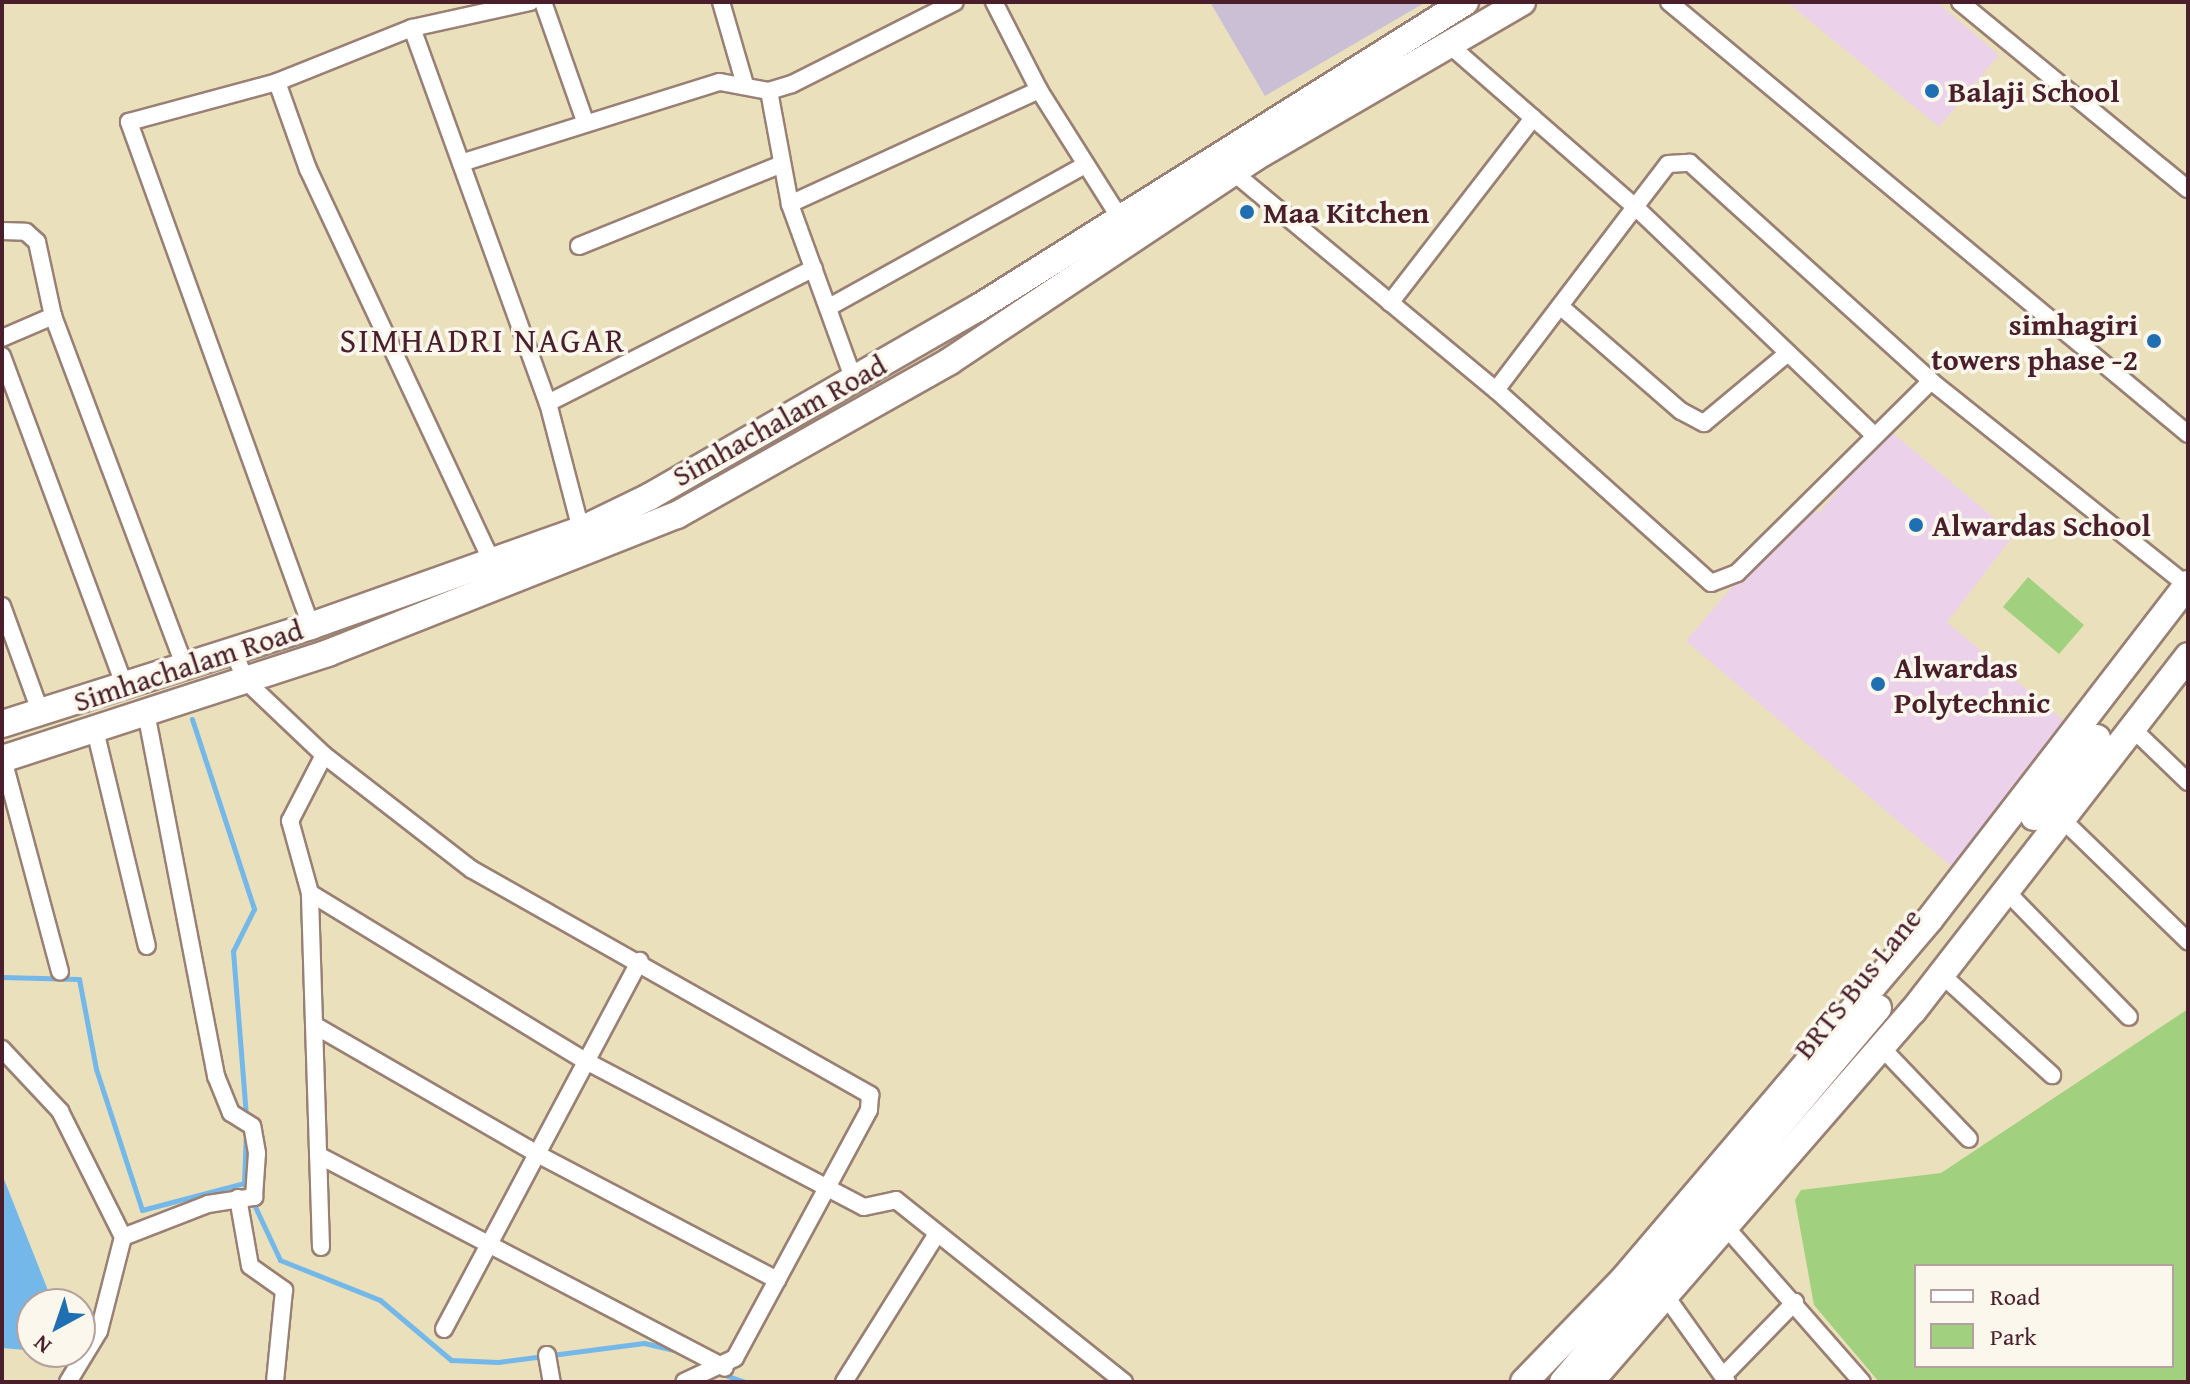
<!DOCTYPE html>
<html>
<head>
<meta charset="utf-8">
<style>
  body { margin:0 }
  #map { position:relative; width:2190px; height:1384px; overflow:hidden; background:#eae0bc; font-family:"Gentium Book Plus",serif }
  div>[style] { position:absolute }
  .built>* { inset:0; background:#ecd1ea }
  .industrial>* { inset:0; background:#cbbfd5 }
  .green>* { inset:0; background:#a1d17f }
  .water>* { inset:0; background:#74b8ea }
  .stream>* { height:5px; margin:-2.5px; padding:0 2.5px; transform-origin:2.5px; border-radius:2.5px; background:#74b8ea }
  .roads { filter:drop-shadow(2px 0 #9a8074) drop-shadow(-2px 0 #9a8074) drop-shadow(0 2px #9a8074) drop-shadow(0 -2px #9a8074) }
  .street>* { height:16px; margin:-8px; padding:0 8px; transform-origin:8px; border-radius:8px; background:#fff }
  .primary>* { height:26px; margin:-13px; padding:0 13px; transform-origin:13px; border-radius:13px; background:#fff }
  .dots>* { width:22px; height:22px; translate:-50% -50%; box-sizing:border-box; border:4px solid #fbf7ec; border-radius:50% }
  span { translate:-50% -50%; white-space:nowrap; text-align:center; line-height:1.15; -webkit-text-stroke:7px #fbf7ec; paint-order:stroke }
  .poi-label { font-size:30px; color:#4a1f2b; font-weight:700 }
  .left { translate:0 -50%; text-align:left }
  .right { translate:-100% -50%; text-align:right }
  .street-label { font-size:30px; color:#4a1f2b }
  .quarter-label { font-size:34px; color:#4a1f2b; letter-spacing:2px }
  .frame { position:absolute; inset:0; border:4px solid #4a1f2b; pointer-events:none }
  .legend { position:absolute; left:1914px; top:1264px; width:260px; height:104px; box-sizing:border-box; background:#fbf7ec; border:2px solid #b4a19f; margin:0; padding:10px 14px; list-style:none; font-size:24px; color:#4a1f2b }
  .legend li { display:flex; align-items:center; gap:16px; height:40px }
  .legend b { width:40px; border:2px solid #b4a19f }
  .north { position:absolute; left:16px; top:1288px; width:80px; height:80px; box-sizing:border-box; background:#fbf7ec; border:2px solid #b4a19f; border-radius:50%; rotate:220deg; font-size:22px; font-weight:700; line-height:32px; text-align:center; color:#4a1f2b }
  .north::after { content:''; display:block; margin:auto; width:28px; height:36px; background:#1f6fb2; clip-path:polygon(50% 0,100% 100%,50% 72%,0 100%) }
</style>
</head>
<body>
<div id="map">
  <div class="built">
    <div style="clip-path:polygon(1787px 2px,1937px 2px,1999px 55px,1939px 127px)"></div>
    <div style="clip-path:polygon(1888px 429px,2014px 535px,1947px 622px,2071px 727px,1952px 867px,1686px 641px,1805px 501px,1819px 513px)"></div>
  </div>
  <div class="industrial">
    <div style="clip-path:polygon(1210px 2px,1426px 2px,1265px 96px)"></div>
  </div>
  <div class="green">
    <div style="clip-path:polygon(2028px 577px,2084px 625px,2059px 654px,2003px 607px)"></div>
    <div style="clip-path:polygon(evenodd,2188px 1009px,2188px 1382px,1879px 1382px,1814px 1305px,1795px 1200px,1801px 1190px,1941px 1173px,2188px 1009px,1916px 1266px,2172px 1266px,2172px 1366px,1916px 1366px,1916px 1266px)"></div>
  </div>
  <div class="water">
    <div style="clip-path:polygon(2px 1174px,51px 1298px,32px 1304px,32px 1346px,25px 1350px,2px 1348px)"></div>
  </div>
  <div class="stream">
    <div style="left:192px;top:719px;width:200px;rotate:71.9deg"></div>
    <div style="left:254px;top:909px;width:47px;rotate:116.6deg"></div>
    <div style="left:233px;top:951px;width:168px;rotate:85.5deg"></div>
    <div style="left:2px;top:977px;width:77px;rotate:1.5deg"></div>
    <div style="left:79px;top:979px;width:92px;rotate:79.3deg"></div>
    <div style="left:96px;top:1069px;width:148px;rotate:71.9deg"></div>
    <div style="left:142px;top:1210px;width:106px;rotate:-14.8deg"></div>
    <div style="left:244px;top:1183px;width:85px;rotate:64.9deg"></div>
    <div style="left:280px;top:1260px;width:108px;rotate:21.8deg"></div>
    <div style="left:380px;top:1300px;width:93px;rotate:40.2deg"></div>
    <div style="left:451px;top:1360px;width:47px;rotate:2.4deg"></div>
    <div style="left:498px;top:1362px;width:147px;rotate:-7.4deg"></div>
    <div style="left:644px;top:1343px;width:32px;rotate:13deg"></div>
    <div style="left:244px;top:1183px;width:51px;rotate:-87.8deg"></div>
    <div style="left:719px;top:1373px;width:28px;rotate:19deg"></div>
  </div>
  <div class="roads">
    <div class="street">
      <div style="left:543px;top:2px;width:126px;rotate:70.6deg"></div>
      <div style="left:721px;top:2px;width:82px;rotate:73.8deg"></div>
      <div style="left:994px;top:2px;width:99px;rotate:62.9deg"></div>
      <div style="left:1039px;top:90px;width:148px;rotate:57.7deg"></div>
      <div style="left:1669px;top:2px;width:675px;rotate:39.77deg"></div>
      <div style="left:1960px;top:2px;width:295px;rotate:39.4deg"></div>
      <div style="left:412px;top:28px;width:399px;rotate:70.1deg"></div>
      <div style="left:548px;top:403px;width:131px;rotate:75.4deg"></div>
      <div style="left:1446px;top:42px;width:251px;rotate:41.1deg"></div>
      <div style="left:1635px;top:207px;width:54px;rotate:-52.5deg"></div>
      <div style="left:1668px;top:164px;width:22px;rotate:-3deg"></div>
      <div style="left:1690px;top:163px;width:325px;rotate:42.1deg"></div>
      <div style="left:1931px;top:381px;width:327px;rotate:38.6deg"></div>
      <div style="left:277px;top:82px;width:92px;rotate:70.4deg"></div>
      <div style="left:308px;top:169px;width:433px;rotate:64.9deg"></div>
      <div style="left:769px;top:91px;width:115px;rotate:79.5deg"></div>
      <div style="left:461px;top:163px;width:271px;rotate:-17.4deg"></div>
      <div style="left:720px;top:82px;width:50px;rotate:10.4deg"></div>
      <div style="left:769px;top:91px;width:24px;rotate:-17deg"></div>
      <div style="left:792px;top:84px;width:182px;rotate:-26.7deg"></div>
      <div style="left:1233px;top:172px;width:342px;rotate:39.7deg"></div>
      <div style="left:2px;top:231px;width:24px;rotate:2deg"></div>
      <div style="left:26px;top:232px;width:15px;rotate:42deg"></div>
      <div style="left:37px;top:242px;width:76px;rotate:77.8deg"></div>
      <div style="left:53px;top:316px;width:369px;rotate:69.4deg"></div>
      <div style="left:579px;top:246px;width:219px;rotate:-22deg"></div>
      <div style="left:1390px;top:303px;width:234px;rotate:-52.3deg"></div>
      <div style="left:1560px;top:306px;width:160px;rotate:41deg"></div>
      <div style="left:1681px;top:411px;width:26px;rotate:28deg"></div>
      <div style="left:1704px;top:423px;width:109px;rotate:-39.8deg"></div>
      <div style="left:829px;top:307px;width:293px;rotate:-29deg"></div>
      <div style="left:2px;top:338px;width:56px;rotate:-23.3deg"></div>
      <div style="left:2px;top:356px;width:348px;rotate:69.6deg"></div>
      <div style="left:855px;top:383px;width:190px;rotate:-110deg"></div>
      <div style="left:790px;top:204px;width:274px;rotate:-24.6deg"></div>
      <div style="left:548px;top:403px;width:298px;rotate:-26.9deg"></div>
      <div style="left:1874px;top:435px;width:330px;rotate:-136.3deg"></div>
      <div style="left:1635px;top:207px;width:230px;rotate:127.2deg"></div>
      <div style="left:1496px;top:390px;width:289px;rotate:41.9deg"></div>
      <div style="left:1711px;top:583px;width:28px;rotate:-21deg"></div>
      <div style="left:1737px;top:573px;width:273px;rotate:-44.7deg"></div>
      <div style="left:2px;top:606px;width:112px;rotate:70.1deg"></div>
      <div style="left:311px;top:626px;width:536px;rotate:-109.86deg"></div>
      <div style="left:129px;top:122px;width:153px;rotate:-15.1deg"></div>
      <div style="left:277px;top:82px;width:145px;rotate:-21.8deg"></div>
      <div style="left:412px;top:28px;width:121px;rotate:-12.4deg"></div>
      <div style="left:232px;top:648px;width:36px;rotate:67deg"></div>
      <div style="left:246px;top:681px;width:108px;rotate:43.5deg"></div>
      <div style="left:324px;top:755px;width:186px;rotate:37.8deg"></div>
      <div style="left:471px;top:869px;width:459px;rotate:29.5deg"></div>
      <div style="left:870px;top:1095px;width:15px;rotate:94deg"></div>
      <div style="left:869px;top:1110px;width:282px;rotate:118.4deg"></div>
      <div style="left:735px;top:1358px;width:56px;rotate:154.8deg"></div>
      <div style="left:95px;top:730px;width:222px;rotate:76.5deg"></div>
      <div style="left:2134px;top:730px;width:75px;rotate:43.9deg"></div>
      <div style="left:3px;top:759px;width:220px;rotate:75deg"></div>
      <div style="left:2064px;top:821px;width:173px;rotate:44.1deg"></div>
      <div style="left:310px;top:893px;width:319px;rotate:31.4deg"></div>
      <div style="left:582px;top:1059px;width:318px;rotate:27.7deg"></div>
      <div style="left:864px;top:1207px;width:33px;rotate:-12deg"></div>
      <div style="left:896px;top:1200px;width:292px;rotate:38.6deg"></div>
      <div style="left:2008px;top:893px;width:173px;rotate:45.7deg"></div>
      <div style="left:1942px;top:975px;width:149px;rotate:42.3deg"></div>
      <div style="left:314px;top:1025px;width:262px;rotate:30deg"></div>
      <div style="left:541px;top:1156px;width:267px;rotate:27.7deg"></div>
      <div style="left:1881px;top:1047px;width:127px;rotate:46.3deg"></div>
      <div style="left:2px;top:1049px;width:85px;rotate:46.9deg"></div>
      <div style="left:60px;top:1111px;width:141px;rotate:63.4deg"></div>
      <div style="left:123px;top:1237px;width:97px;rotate:104.3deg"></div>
      <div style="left:99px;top:1331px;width:60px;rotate:121.3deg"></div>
      <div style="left:318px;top:1155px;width:459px;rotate:27.6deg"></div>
      <div style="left:238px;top:1198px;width:69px;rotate:80deg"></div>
      <div style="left:250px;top:1266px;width:42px;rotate:35.2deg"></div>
      <div style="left:284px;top:1290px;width:92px;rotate:95.6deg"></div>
      <div style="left:1724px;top:1225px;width:209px;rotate:48.7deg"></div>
      <div style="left:123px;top:1237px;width:91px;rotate:-21.2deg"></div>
      <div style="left:208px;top:1204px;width:47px;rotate:-8.7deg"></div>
      <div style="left:254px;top:1197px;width:44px;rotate:-86.1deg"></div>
      <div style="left:257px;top:1153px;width:27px;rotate:-100deg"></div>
      <div style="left:252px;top:1126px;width:25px;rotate:-148deg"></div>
      <div style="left:231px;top:1113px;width:40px;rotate:-112deg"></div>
      <div style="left:216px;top:1076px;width:369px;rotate:-100.9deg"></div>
      <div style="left:321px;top:1247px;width:354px;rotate:-91.8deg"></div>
      <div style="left:310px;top:893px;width:75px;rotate:-105.5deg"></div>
      <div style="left:290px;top:821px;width:74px;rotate:-62.7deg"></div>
      <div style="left:1665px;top:1295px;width:107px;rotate:54.5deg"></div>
      <div style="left:444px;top:1329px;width:417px;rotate:-62deg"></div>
      <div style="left:547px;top:1355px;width:27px;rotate:80deg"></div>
      <div style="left:1724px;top:1375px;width:102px;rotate:-45.8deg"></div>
      <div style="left:844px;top:1382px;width:175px;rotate:-57.9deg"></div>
    </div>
    <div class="primary">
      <div style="left:2px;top:724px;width:324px;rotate:-17.6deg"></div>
      <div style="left:311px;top:626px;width:287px;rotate:-19.6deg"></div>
      <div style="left:581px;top:530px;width:76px;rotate:-25.9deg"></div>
      <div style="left:649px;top:497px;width:379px;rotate:-29.9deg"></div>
      <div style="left:978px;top:308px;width:575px;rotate:-32.14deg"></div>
      <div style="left:2px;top:759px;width:343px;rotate:-18deg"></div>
      <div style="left:328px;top:653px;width:375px;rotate:-21.6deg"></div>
      <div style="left:677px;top:515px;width:313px;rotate:-29.4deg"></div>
      <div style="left:950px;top:361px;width:366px;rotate:-33.7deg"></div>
      <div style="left:1254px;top:158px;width:310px;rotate:-30.2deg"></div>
      <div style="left:2034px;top:817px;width:101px;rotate:-51.4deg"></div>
      <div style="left:1524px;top:1382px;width:141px;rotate:-45.9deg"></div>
      <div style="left:1622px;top:1281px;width:475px;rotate:-49.6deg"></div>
      <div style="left:1930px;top:919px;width:423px;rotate:-52.4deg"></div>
      <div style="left:1563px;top:1382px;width:489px;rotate:-49.9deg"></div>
      <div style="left:1590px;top:1382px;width:492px;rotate:-49deg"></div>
      <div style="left:1913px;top:1011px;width:449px;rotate:-52.2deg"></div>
    </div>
  </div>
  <div class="dots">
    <div style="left:1932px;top:91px;background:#1f6fb2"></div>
    <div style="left:1247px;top:212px;background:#1f6fb2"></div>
    <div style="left:2154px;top:341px;background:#1f6fb2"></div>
    <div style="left:1916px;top:525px;background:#1f6fb2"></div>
    <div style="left:1878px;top:684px;background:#1f6fb2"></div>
  </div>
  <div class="poi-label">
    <span class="left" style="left:1948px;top:91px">Balaji School</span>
    <span class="left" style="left:1263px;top:212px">Maa Kitchen</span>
    <span class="right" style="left:2138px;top:341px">simhagiri<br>towers phase -2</span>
    <span class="left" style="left:1932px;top:525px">Alwardas School</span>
    <span class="left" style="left:1894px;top:684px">Alwardas<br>Polytechnic</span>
  </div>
  <div class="street-label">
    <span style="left:779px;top:420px;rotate:-29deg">Simhachalam Road</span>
    <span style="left:188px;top:665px;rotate:-18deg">Simhachalam Road</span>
    <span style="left:1857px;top:983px;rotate:-51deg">BRTS Bus Lane</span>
  </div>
  <div class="quarter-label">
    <span style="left:483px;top:340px">SIMHADRI NAGAR</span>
  </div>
  <div class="frame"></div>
  <ul class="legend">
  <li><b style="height:10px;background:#fff"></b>Road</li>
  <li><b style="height:22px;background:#a1d17f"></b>Park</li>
  </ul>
  <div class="north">N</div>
</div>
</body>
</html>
